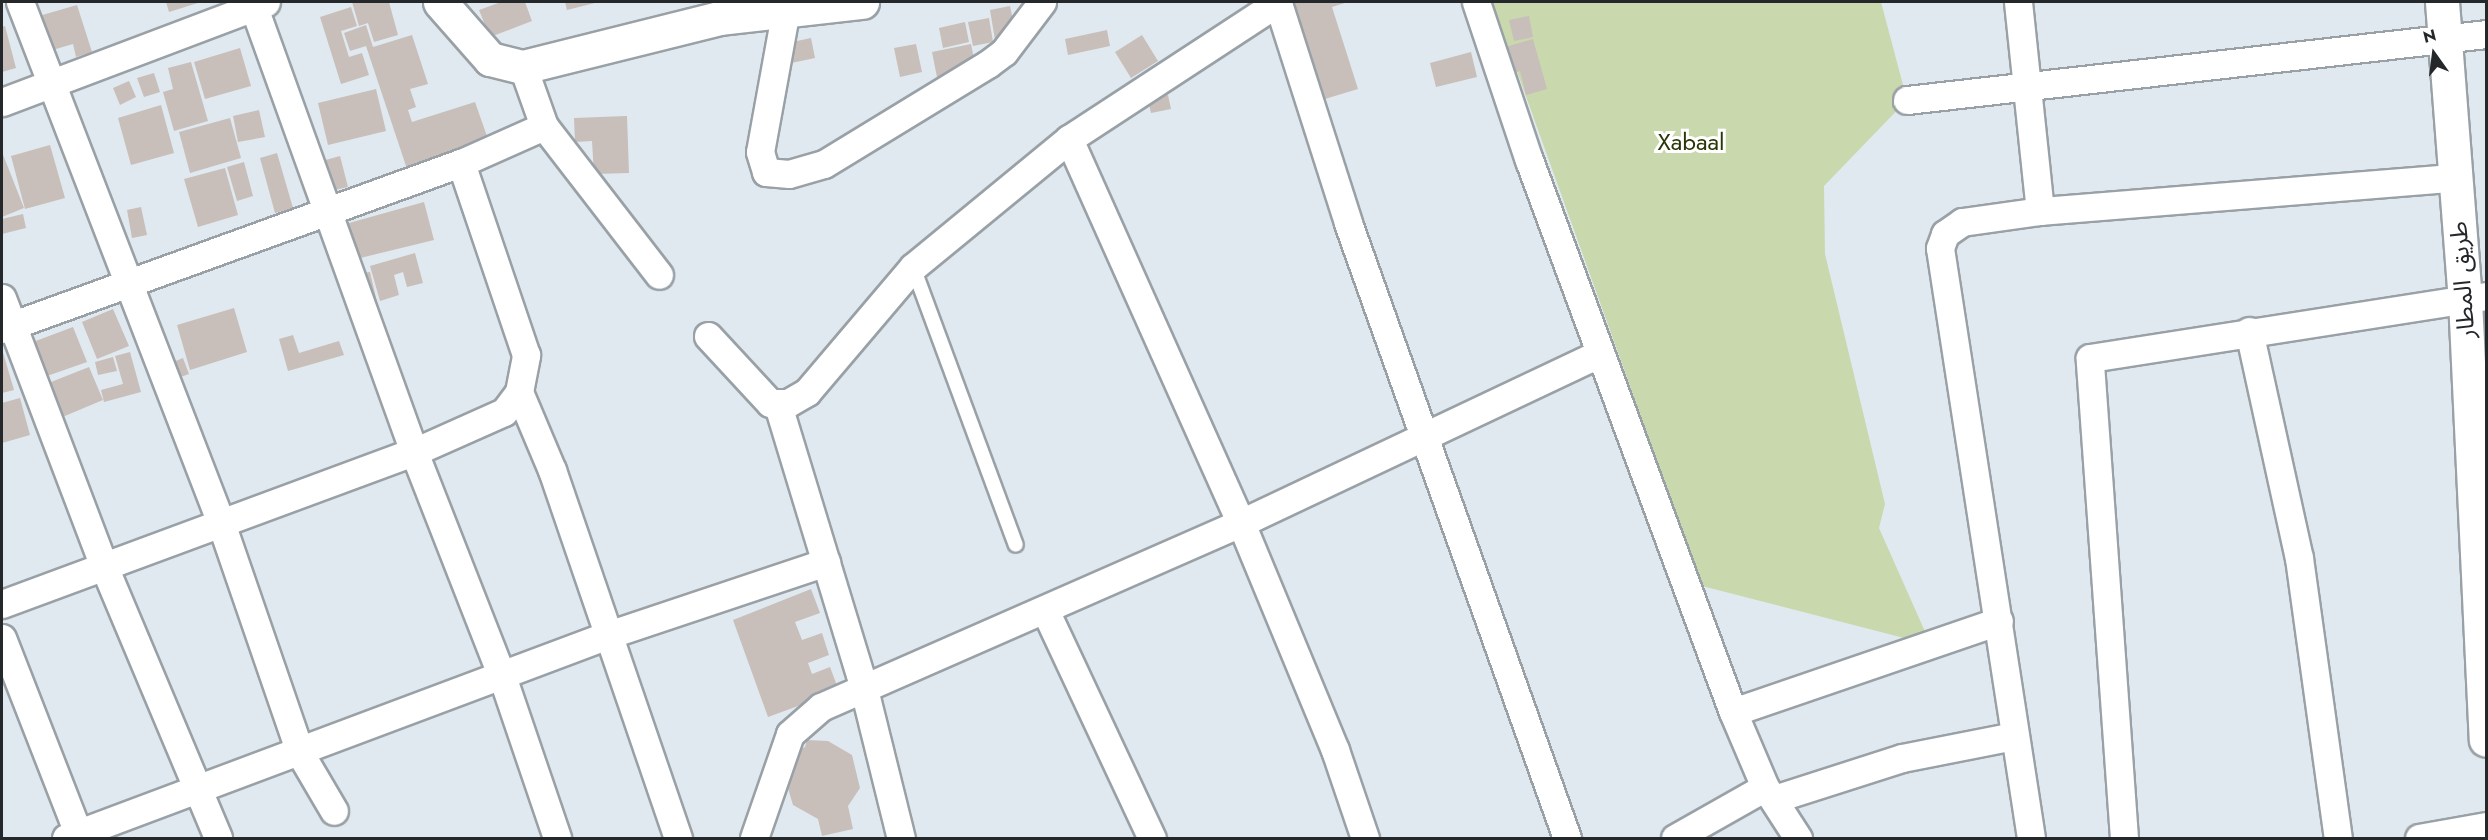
<!DOCTYPE html>
<html>
<head>
<meta charset="utf-8">
<style>
  body { margin:0 }
  #map { position:relative; width:2488px; height:840px; overflow:hidden; background:#e0e9ef; font-family:Jost,"Noto Sans Arabic",sans-serif }
  div>[style] { position:absolute }
  .green>* { inset:0; background:#cad8ae }
  .building>* { inset:0; background:#c8beba }
  .roads { filter:drop-shadow(2px 0 #99a1a7) drop-shadow(-2px 0 #99a1a7) drop-shadow(0 2px #99a1a7) drop-shadow(0 -2px #99a1a7) }
  .lane>* { height:14px; margin:-7px; padding:0 7px; transform-origin:7px; border-radius:7px; background:#fff }
  .street>* { height:27px; margin:-13.5px; padding:0 13.5px; transform-origin:13.5px; border-radius:13.5px; background:#fff }
  .secondary>* { height:33px; margin:-16.5px; padding:0 16.5px; transform-origin:16.5px; border-radius:16.5px; background:#fff }
  span { translate:-50% -50%; white-space:nowrap; text-align:center; line-height:1.15; -webkit-text-stroke:6px #fff; paint-order:stroke }
  .park-label { font-size:24px; color:#2a3605 }
  .street-label { font-size:24px; color:#25282a }
  .frame { position:absolute; inset:0; border:3px solid #25282a; pointer-events:none }
  .north { position:absolute; left:2404px; top:24px; width:60px; height:60px; -webkit-text-stroke:4px #fff; paint-order:stroke; rotate:346deg; font-size:16px; font-weight:700; line-height:24px; text-align:center; color:#25282a }
  .north::after { content:''; display:block; margin:auto; width:21px; height:27px; background:#25282a; clip-path:polygon(50% 0,100% 100%,50% 72%,0 100%) }
</style>
</head>
<body>
<div id="map">
  <div class="green">
    <div style="clip-path:polygon(1492px 2px,1881px 2px,1907px 100px,1824px 186px,1825px 254px,1885px 504px,1879px 528px,1931px 645px,1702px 586px)"></div>
  </div>
  <div class="building">
    <div style="clip-path:polygon(166px 2px,201px 2px,169px 12px)"></div>
    <div style="clip-path:polygon(352px 2px,389px 2px,398px 35px,374px 42px,368px 23px,359px 26px)"></div>
    <div style="clip-path:polygon(501px 2px,525px 2px,532px 21px,490px 37px,479px 10px)"></div>
    <div style="clip-path:polygon(565px 2px,599px 2px,567px 10px)"></div>
    <div style="clip-path:polygon(1282px 2px,1348px 2px,1332px 7px,1358px 89px,1315px 102px)"></div>
    <div style="clip-path:polygon(77px 5px,92px 52px,76px 57px,73px 44px,49px 51px,39px 16px)"></div>
    <div style="clip-path:polygon(1010px 6px,1016px 35px,995px 40px,990px 10px)"></div>
    <div style="clip-path:polygon(351px 7px,357px 26px,341px 31px,349px 57px,362px 53px,369px 75px,341px 84px,320px 17px)"></div>
    <div style="clip-path:polygon(1529px 16px,1533px 37px,1514px 41px,1509px 20px)"></div>
    <div style="clip-path:polygon(989px 18px,993px 42px,973px 46px,968px 22px)"></div>
    <div style="clip-path:polygon(965px 22px,969px 42px,943px 48px,939px 28px)"></div>
    <div style="clip-path:polygon(366px 25px,373px 47px,412px 35px,428px 84px,410px 89px,416px 107px,408px 110px,412px 122px,475px 102px,489px 142px,407px 169px,366px 46px,350px 51px,344px 33px)"></div>
    <div style="clip-path:polygon(5px 26px,16px 68px,2px 72px,2px 27px)"></div>
    <div style="clip-path:polygon(1107px 30px,1110px 46px,1068px 55px,1065px 39px)"></div>
    <div style="clip-path:polygon(1142px 35px,1158px 61px,1131px 78px,1115px 52px)"></div>
    <div style="clip-path:polygon(811px 38px,815px 58px,782px 65px,778px 45px)"></div>
    <div style="clip-path:polygon(1533px 39px,1547px 89px,1526px 95px,1520px 71px,1509px 74px,1502px 48px)"></div>
    <div style="clip-path:polygon(916px 44px,922px 72px,900px 77px,894px 48px)"></div>
    <div style="clip-path:polygon(971px 44px,976px 69px,937px 77px,932px 52px)"></div>
    <div style="clip-path:polygon(240px 48px,251px 86px,205px 99px,194px 62px)"></div>
    <div style="clip-path:polygon(1471px 52px,1477px 77px,1436px 87px,1430px 63px)"></div>
    <div style="clip-path:polygon(191px 62px,208px 121px,174px 131px,163px 92px,173px 89px,168px 68px)"></div>
    <div style="clip-path:polygon(154px 73px,160px 92px,144px 97px,137px 78px)"></div>
    <div style="clip-path:polygon(129px 81px,136px 97px,120px 105px,113px 88px)"></div>
    <div style="clip-path:polygon(376px 89px,386px 131px,328px 145px,318px 103px)"></div>
    <div style="clip-path:polygon(1168px 95px,1171px 109px,1151px 113px,1148px 100px)"></div>
    <div style="clip-path:polygon(161px 105px,174px 153px,131px 165px,118px 118px)"></div>
    <div style="clip-path:polygon(259px 110px,265px 137px,238px 142px,233px 116px)"></div>
    <div style="clip-path:polygon(627px 116px,629px 173px,594px 174px,592px 141px,575px 142px,574px 118px)"></div>
    <div style="clip-path:polygon(230px 118px,241px 158px,190px 173px,179px 132px)"></div>
    <div style="clip-path:polygon(50px 145px,65px 198px,25px 209px,11px 156px)"></div>
    <div style="clip-path:polygon(2px 152px,24px 208px,2px 217px)"></div>
    <div style="clip-path:polygon(277px 153px,293px 208px,275px 213px,260px 158px)"></div>
    <div style="clip-path:polygon(340px 156px,348px 187px,330px 191px,322px 161px)"></div>
    <div style="clip-path:polygon(244px 162px,253px 196px,237px 201px,227px 167px)"></div>
    <div style="clip-path:polygon(225px 168px,238px 215px,198px 227px,184px 179px)"></div>
    <div style="clip-path:polygon(424px 202px,434px 240px,352px 260px,342px 225px)"></div>
    <div style="clip-path:polygon(141px 207px,147px 235px,132px 238px,127px 210px)"></div>
    <div style="clip-path:polygon(23px 214px,26px 228px,2px 234px,2px 219px)"></div>
    <div style="clip-path:polygon(415px 253px,423px 283px,407px 287px,403px 272px,394px 275px,399px 295px,380px 301px,370px 266px)"></div>
    <div style="clip-path:polygon(370px 272px,377px 302px,366px 305px,359px 274px)"></div>
    <div style="clip-path:polygon(234px 308px,247px 352px,190px 370px,177px 325px)"></div>
    <div style="clip-path:polygon(113px 309px,129px 346px,97px 359px,82px 322px)"></div>
    <div style="clip-path:polygon(73px 327px,87px 362px,47px 376px,33px 342px)"></div>
    <div style="clip-path:polygon(293px 335px,299px 353px,339px 341px,344px 355px,288px 371px,279px 339px)"></div>
    <div style="clip-path:polygon(2px 349px,14px 390px,2px 393px)"></div>
    <div style="clip-path:polygon(130px 352px,141px 392px,104px 402px,101px 390px,123px 384px,115px 356px)"></div>
    <div style="clip-path:polygon(113px 357px,117px 371px,98px 375px,95px 362px)"></div>
    <div style="clip-path:polygon(183px 358px,189px 374px,175px 379px,168px 364px)"></div>
    <div style="clip-path:polygon(89px 367px,103px 400px,60px 418px,46px 384px)"></div>
    <div style="clip-path:polygon(20px 398px,30px 435px,2px 443px,2px 403px)"></div>
    <div style="clip-path:polygon(811px 589px,820px 613px,795px 622px,802px 640px,822px 633px,829px 655px,808px 663px,812px 674px,830px 667px,839px 691px,768px 717px,733px 620px)"></div>
    <div style="clip-path:polygon(807px 740px,828px 741px,852px 755px,860px 788px,848px 806px,853px 829px,822px 836px,818px 819px,793px 805px,784px 775px,795px 752px,805px 747px)"></div>
  </div>
  <div class="roads">
    <div class="lane">
      <div style="left:913px;top:267px;width:296px;rotate:69.7deg"></div>
    </div>
    <div class="street">
      <div style="left:20px;top:2px;width:558px;rotate:68.9deg"></div>
      <div style="left:221px;top:523px;width:243px;rotate:71deg"></div>
      <div style="left:300px;top:753px;width:67px;rotate:59.6deg"></div>
      <div style="left:252px;top:2px;width:478px;rotate:70.2deg"></div>
      <div style="left:414px;top:452px;width:241px;rotate:68.6deg"></div>
      <div style="left:502px;top:676px;width:171px;rotate:71.2deg"></div>
      <div style="left:1476px;top:2px;width:167px;rotate:71.5deg"></div>
      <div style="left:1529px;top:160px;width:588px;rotate:69.72deg"></div>
      <div style="left:1733px;top:712px;width:82px;rotate:66.9deg"></div>
      <div style="left:1765px;top:787px;width:61px;rotate:57.1deg"></div>
      <div style="left:2018px;top:2px;width:210px;rotate:84deg"></div>
      <div style="left:1278px;top:3px;width:231px;rotate:72.3deg"></div>
      <div style="left:1348px;top:223px;width:653px;rotate:70.4deg"></div>
      <div style="left:786px;top:9px;width:145px;rotate:100.3deg"></div>
      <div style="left:760px;top:152px;width:21px;rotate:73deg"></div>
      <div style="left:766px;top:172px;width:23px;rotate:5deg"></div>
      <div style="left:789px;top:174px;width:36px;rotate:-16deg"></div>
      <div style="left:824px;top:164px;width:192px;rotate:-31.4deg"></div>
      <div style="left:988px;top:64px;width:20px;rotate:-37deg"></div>
      <div style="left:1004px;top:52px;width:63px;rotate:-52.8deg"></div>
      <div style="left:1907px;top:100px;width:583px;rotate:-6.5deg"></div>
      <div style="left:2px;top:102px;width:282px;rotate:-20.7deg"></div>
      <div style="left:544px;top:126px;width:188px;rotate:52.3deg"></div>
      <div style="left:1069px;top:139px;width:421px;rotate:65.9deg"></div>
      <div style="left:1241px;top:523px;width:246px;rotate:67.5deg"></div>
      <div style="left:1335px;top:750px;width:93px;rotate:71.2deg"></div>
      <div style="left:2px;top:298px;width:285px;rotate:69.2deg"></div>
      <div style="left:103px;top:564px;width:297px;rotate:67.2deg"></div>
      <div style="left:2px;top:329px;width:488px;rotate:-19.9deg"></div>
      <div style="left:461px;top:163px;width:91px;rotate:-24deg"></div>
      <div style="left:544px;top:126px;width:63px;rotate:-109.6deg"></div>
      <div style="left:2249px;top:331px;width:232px;rotate:77.6deg"></div>
      <div style="left:2299px;top:558px;width:283px;rotate:82.1deg"></div>
      <div style="left:708px;top:336px;width:91px;rotate:47.2deg"></div>
      <div style="left:770px;top:403px;width:18px"></div>
      <div style="left:788px;top:403px;width:22px;rotate:-30deg"></div>
      <div style="left:807px;top:392px;width:164px;rotate:-49.7deg"></div>
      <div style="left:913px;top:267px;width:202px;rotate:-39.4deg"></div>
      <div style="left:1069px;top:139px;width:250px;rotate:-33.2deg"></div>
      <div style="left:519px;top:392px;width:85px;rotate:67.1deg"></div>
      <div style="left:552px;top:470px;width:389px;rotate:71.1deg"></div>
      <div style="left:778px;top:405px;width:293px;rotate:73.1deg"></div>
      <div style="left:863px;top:685px;width:158px;rotate:76.1deg"></div>
      <div style="left:2px;top:604px;width:439px;rotate:-20.3deg"></div>
      <div style="left:414px;top:452px;width:98px;rotate:-24deg"></div>
      <div style="left:504px;top:412px;width:25px;rotate:-53deg"></div>
      <div style="left:519px;top:392px;width:38px;rotate:-79deg"></div>
      <div style="left:526px;top:355px;width:203px;rotate:-108.7deg"></div>
      <div style="left:1045px;top:610px;width:252px;rotate:64.9deg"></div>
      <div style="left:2px;top:638px;width:215px;rotate:68.7deg"></div>
      <div style="left:1733px;top:712px;width:281px;rotate:-18.9deg"></div>
      <div style="left:1774px;top:799px;width:134px;rotate:-17.8deg"></div>
      <div style="left:1902px;top:758px;width:114px;rotate:-11.1deg"></div>
      <div style="left:66px;top:838px;width:579px;rotate:-20.53deg"></div>
      <div style="left:608px;top:635px;width:230px;rotate:-18.5deg"></div>
      <div style="left:754px;top:838px;width:110px;rotate:-70.9deg"></div>
      <div style="left:790px;top:734px;width:41px;rotate:-41.1deg"></div>
      <div style="left:821px;top:707px;width:459px;rotate:-23.7deg"></div>
      <div style="left:1241px;top:523px;width:397px;rotate:-25.3deg"></div>
      <div style="left:1675px;top:838px;width:103px;rotate:-29.5deg"></div>
      <div style="left:2031px;top:838px;width:597px;rotate:-98.77deg"></div>
      <div style="left:1940px;top:248px;width:15px;rotate:-70deg"></div>
      <div style="left:1945px;top:234px;width:21px;rotate:-35deg"></div>
      <div style="left:1962px;top:222px;width:79px;rotate:-8deg"></div>
      <div style="left:2040px;top:211px;width:415px;rotate:-4.6deg"></div>
      <div style="left:2124px;top:838px;width:481px;rotate:-94.1deg"></div>
      <div style="left:2090px;top:358px;width:401px;rotate:-8.9deg"></div>
      <div style="left:2419px;top:838px;width:68px;rotate:-10.2deg"></div>
    </div>
    <div class="secondary">
      <div style="left:440px;top:2px;width:76px;rotate:48.7deg"></div>
      <div style="left:490px;top:59px;width:34px;rotate:14deg"></div>
      <div style="left:523px;top:67px;width:202px;rotate:-14deg"></div>
      <div style="left:719px;top:18px;width:144px;rotate:-6.4deg"></div>
      <div style="left:2442px;top:2px;width:298px;rotate:85.6deg"></div>
      <div style="left:2465px;top:299px;width:441px;rotate:87.3deg"></div>
    </div>
  </div>
  <div class="park-label">
    <span style="left:1691px;top:142px">Xabaal</span>
  </div>
  <div class="street-label">
    <span style="left:2462px;top:280px;rotate:-94deg">طريق المطار</span>
  </div>
  <div class="frame"></div>
  <div class="north">N</div>
</div>
</body>
</html>
